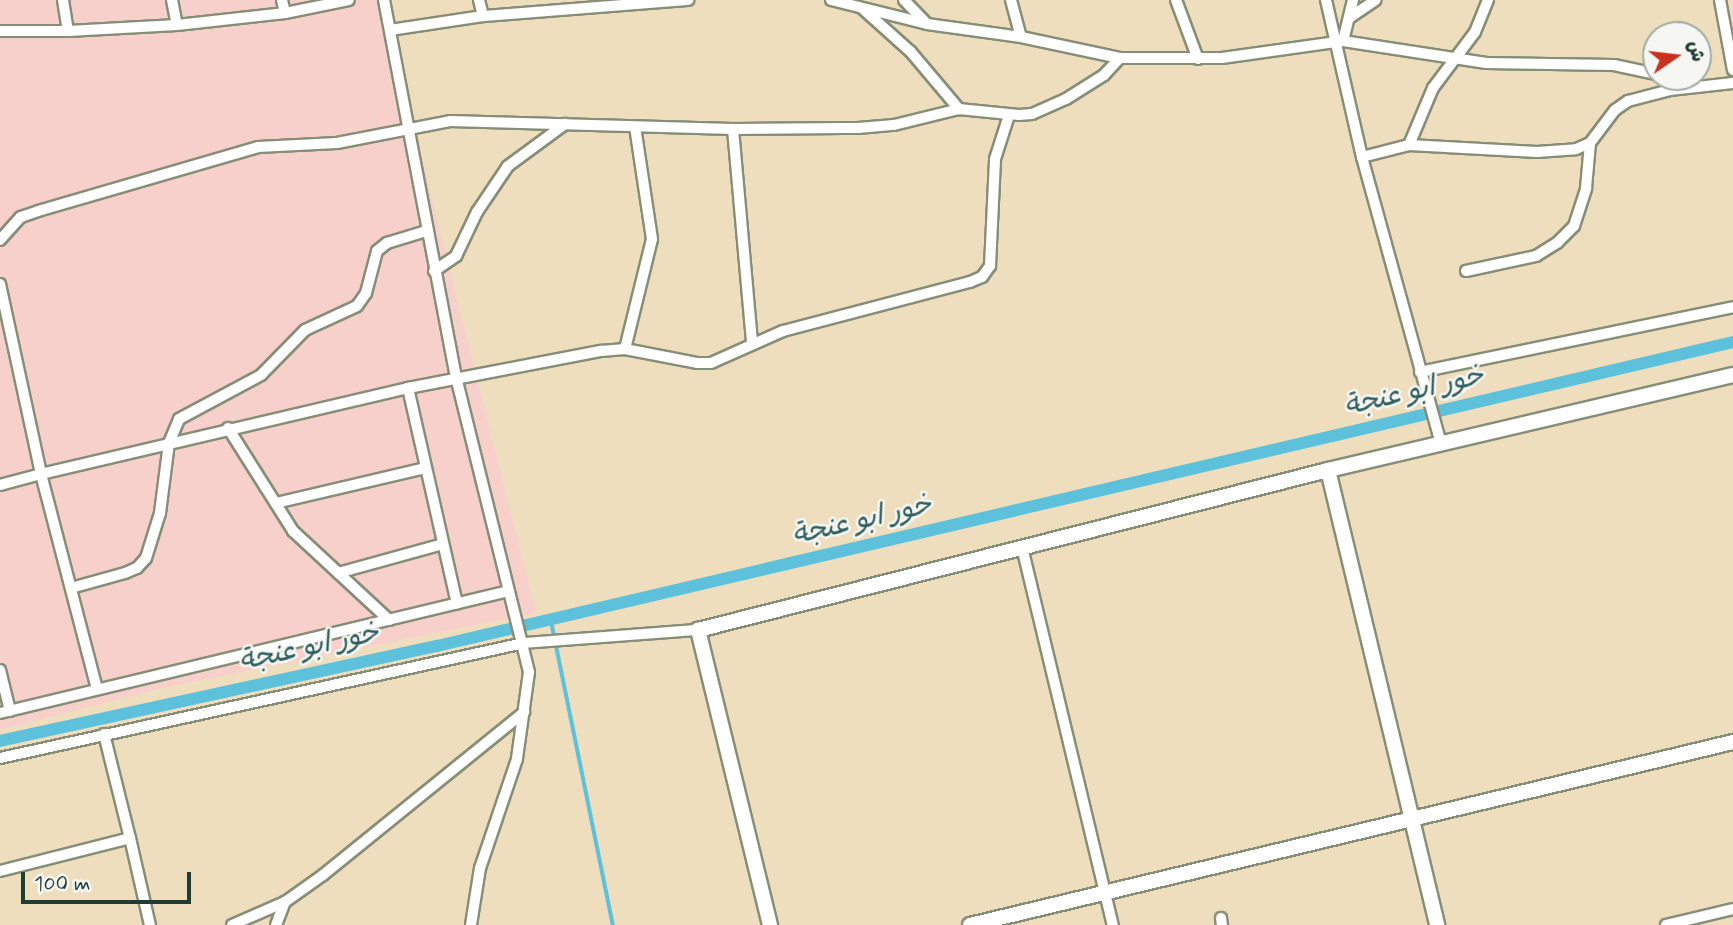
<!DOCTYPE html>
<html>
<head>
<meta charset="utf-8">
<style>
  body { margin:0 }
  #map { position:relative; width:1733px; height:925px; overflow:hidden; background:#efdebd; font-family:Mynerve,"Playpen Sans Arabic",sans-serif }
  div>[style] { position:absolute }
  .built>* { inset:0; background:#f7d0cc }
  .stream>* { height:3.5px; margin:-1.75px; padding:0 1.75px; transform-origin:1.75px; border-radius:1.75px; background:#5dc1db }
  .canal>* { height:12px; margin:-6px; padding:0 6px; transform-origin:6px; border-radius:6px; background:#5dc1db }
  .roads { filter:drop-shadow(2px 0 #878e78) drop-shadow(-2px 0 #878e78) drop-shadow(0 2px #878e78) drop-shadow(0 -2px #878e78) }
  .street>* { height:10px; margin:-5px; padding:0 5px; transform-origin:5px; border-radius:5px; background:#fff }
  .secondary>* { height:14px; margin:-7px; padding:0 7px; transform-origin:7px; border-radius:7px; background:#fff }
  span { translate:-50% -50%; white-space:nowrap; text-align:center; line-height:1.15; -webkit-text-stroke:5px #f6f6f2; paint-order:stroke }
  .water-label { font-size:28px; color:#2e5e5e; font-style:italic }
  .north { position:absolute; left:1642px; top:21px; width:70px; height:70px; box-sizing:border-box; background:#f6f6f2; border:2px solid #a0aca6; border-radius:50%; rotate:76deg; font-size:19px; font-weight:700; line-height:28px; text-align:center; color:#1f3d34 }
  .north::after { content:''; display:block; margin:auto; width:24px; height:32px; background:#c8321e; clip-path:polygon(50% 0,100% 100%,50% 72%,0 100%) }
  .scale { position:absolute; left:21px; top:872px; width:170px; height:32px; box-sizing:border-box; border:4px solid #1f3d34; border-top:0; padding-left:9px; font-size:21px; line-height:24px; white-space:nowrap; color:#1f3d34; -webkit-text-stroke:5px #f6f6f2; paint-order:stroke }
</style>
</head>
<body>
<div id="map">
  <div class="built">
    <div style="clip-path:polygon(0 0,382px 0,536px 613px,163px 688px,0 730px)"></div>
  </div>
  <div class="stream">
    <div style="left:551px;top:619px;width:312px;rotate:78.5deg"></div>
  </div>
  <div class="canal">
    <div style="left:0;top:741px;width:447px;rotate:-12.3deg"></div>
    <div style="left:437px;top:646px;width:1331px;rotate:-13.2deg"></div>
  </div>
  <div class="roads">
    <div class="street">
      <div style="left:63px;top:0;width:31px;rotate:81deg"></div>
      <div style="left:172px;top:0;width:25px;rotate:79deg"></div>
      <div style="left:282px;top:0;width:13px;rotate:77deg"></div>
      <div style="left:285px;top:13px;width:65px;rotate:-11.5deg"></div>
      <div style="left:384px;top:0;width:384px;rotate:79.2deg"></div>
      <div style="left:456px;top:377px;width:304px;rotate:76.1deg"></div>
      <div style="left:529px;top:672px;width:88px;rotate:97.9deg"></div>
      <div style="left:517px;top:759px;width:115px;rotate:108.7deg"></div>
      <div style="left:480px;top:868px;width:58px;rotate:99deg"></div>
      <div style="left:479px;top:0;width:16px;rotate:76deg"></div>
      <div style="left:831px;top:0;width:99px;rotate:14deg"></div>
      <div style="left:927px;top:24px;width:95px;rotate:7.9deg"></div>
      <div style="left:1021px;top:37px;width:101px;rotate:12deg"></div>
      <div style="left:1120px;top:58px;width:102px"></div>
      <div style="left:1222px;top:58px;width:122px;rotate:-8deg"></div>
      <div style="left:1343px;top:41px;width:145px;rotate:8.7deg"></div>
      <div style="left:1486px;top:63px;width:128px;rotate:0.9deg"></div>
      <div style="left:1614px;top:65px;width:43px;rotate:12.1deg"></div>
      <div style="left:904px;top:0;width:33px;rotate:46deg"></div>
      <div style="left:1011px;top:0;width:38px;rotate:75deg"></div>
      <div style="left:1176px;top:0;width:63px;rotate:69.6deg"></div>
      <div style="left:1326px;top:0;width:161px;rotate:77.1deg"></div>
      <div style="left:1362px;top:157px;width:297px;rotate:74.6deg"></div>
      <div style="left:1720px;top:0;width:71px;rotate:79.5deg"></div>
      <div style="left:863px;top:9px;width:64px;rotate:41.9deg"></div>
      <div style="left:911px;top:52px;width:75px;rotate:49.9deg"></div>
      <div style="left:1349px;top:18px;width:32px;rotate:-34deg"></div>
      <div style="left:390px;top:30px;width:94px;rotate:-8.6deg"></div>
      <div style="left:483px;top:16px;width:206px;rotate:-4.5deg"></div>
      <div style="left:0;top:31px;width:68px"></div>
      <div style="left:68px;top:31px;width:109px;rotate:-3.2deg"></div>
      <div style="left:177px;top:25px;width:109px;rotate:-6.3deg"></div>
      <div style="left:1343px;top:41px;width:42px;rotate:-76.3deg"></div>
      <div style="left:1669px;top:77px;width:28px;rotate:15deg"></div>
      <div style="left:733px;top:129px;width:214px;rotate:84.9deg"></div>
      <div style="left:1409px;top:145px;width:62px;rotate:-67.2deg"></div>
      <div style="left:1433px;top:88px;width:70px;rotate:-53.1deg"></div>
      <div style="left:1475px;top:32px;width:35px;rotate:-68deg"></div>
      <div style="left:1362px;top:157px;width:49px;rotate:-14.3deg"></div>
      <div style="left:1409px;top:145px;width:128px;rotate:3.1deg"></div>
      <div style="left:1537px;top:152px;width:39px;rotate:-4deg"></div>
      <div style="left:1576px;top:149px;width:15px;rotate:-23deg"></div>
      <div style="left:1590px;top:143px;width:41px;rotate:-52.9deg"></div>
      <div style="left:1615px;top:110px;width:16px;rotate:-35deg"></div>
      <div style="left:1628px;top:101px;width:43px;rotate:-14.7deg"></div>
      <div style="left:1670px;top:90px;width:63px;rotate:-6.3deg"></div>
      <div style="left:0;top:240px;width:31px;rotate:-48deg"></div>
      <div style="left:21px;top:217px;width:18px;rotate:-19deg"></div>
      <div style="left:38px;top:211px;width:229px;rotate:-16.2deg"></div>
      <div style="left:258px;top:147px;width:79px;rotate:-2.9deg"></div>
      <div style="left:337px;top:143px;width:115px;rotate:-11deg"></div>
      <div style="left:450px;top:121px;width:283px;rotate:1.6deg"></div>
      <div style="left:733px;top:129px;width:125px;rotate:-0.5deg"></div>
      <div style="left:858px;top:128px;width:36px;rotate:-5deg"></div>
      <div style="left:894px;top:125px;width:67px;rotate:-13.8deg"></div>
      <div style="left:959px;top:109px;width:60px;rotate:5.7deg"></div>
      <div style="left:1019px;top:115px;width:13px;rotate:-4deg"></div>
      <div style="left:1032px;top:114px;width:37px;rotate:-24deg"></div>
      <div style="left:1066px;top:99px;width:45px;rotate:-32.3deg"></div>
      <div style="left:1104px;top:75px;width:23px;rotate:-47deg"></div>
      <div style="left:434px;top:271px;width:27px;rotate:-34deg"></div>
      <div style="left:456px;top:256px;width:49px;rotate:-64.5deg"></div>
      <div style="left:477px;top:212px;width:55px;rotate:-56deg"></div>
      <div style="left:508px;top:166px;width:71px;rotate:-36.4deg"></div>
      <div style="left:1466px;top:271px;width:72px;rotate:-12.1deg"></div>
      <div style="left:1536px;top:256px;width:25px;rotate:-32deg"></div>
      <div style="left:1557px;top:243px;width:24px;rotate:-45deg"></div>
      <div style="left:1574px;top:226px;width:40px;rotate:-72deg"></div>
      <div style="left:1586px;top:188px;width:45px;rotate:-84.9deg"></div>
      <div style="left:0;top:284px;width:194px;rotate:77.8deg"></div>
      <div style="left:41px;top:474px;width:42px;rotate:165deg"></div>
      <div style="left:625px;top:349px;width:113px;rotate:-76.2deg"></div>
      <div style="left:652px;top:239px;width:113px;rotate:-98.6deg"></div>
      <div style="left:1420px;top:372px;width:320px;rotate:-11.7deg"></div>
      <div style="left:408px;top:388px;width:221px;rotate:77.2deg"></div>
      <div style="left:228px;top:428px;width:122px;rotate:57.7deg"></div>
      <div style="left:293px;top:531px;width:131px;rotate:42.8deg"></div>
      <div style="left:276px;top:503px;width:153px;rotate:-13.2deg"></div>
      <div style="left:1022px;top:547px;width:389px;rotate:76.5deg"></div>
      <div style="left:338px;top:573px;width:109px;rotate:-15.4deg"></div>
      <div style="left:71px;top:588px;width:56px;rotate:-15.5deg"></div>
      <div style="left:125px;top:573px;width:13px;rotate:-23deg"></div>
      <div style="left:137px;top:568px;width:13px;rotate:-48deg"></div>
      <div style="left:146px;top:558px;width:47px;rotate:-72.7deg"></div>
      <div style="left:160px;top:513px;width:71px;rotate:-82.7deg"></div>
      <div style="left:169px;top:443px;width:26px;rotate:-67deg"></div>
      <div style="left:179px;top:419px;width:93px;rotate:-28.2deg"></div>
      <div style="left:261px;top:375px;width:63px;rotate:-45.6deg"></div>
      <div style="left:305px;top:330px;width:57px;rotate:-24.8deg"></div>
      <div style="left:357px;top:306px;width:16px;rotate:-55deg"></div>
      <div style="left:366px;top:293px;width:43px;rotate:-75.3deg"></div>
      <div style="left:377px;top:251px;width:13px;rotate:-39deg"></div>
      <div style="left:387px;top:243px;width:41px;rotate:-17.1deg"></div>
      <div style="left:0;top:670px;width:42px;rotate:76.3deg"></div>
      <div style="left:97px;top:689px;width:222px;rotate:-104.6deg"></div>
      <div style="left:41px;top:474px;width:377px;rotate:-13.2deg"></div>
      <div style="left:408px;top:388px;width:197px;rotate:-10.9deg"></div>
      <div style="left:601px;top:351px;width:24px;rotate:-5deg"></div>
      <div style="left:625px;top:349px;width:73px;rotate:11deg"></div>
      <div style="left:697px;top:363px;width:14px"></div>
      <div style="left:711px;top:363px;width:79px;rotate:-24deg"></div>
      <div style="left:783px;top:331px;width:193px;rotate:-14.7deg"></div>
      <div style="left:970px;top:282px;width:13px;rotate:-23deg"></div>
      <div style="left:982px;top:277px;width:14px;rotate:-54deg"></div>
      <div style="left:990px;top:266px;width:107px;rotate:-87.3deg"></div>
      <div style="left:995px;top:159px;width:46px;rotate:-72.3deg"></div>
      <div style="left:0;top:713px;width:523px;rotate:-13.48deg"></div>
      <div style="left:104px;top:734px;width:107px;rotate:76deg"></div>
      <div style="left:0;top:758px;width:536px;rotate:-12.38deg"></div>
      <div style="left:524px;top:643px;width:174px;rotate:-4.3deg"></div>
      <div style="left:0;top:871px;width:134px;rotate:-14.2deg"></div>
      <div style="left:130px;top:838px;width:89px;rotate:77.1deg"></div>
      <div style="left:1221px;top:918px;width:7px;rotate:82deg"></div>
      <div style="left:232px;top:925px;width:58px;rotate:-23.5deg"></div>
      <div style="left:285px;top:902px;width:47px;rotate:-35.4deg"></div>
      <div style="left:323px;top:875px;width:259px;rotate:-39deg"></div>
      <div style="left:276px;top:925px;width:25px;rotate:-69deg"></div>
      <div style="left:1666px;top:925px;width:69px;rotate:-13.4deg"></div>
    </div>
    <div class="secondary">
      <div style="left:1328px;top:470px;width:468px;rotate:76.5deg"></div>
      <div style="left:770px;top:925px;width:304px;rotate:-103.7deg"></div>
      <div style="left:698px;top:630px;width:650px;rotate:-14.25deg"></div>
      <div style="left:1328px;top:470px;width:416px;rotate:-13.2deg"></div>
      <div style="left:970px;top:925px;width:785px;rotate:-13.49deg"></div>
    </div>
  </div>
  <div class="water-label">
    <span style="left:1414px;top:392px;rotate:-13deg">خور ابو عنجة</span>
    <span style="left:862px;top:521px;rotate:-13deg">خور ابو عنجة</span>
    <span style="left:309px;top:648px;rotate:-12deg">خور ابو عنجة</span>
  </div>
  <div class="north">ش</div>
  <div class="scale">100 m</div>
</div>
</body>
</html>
